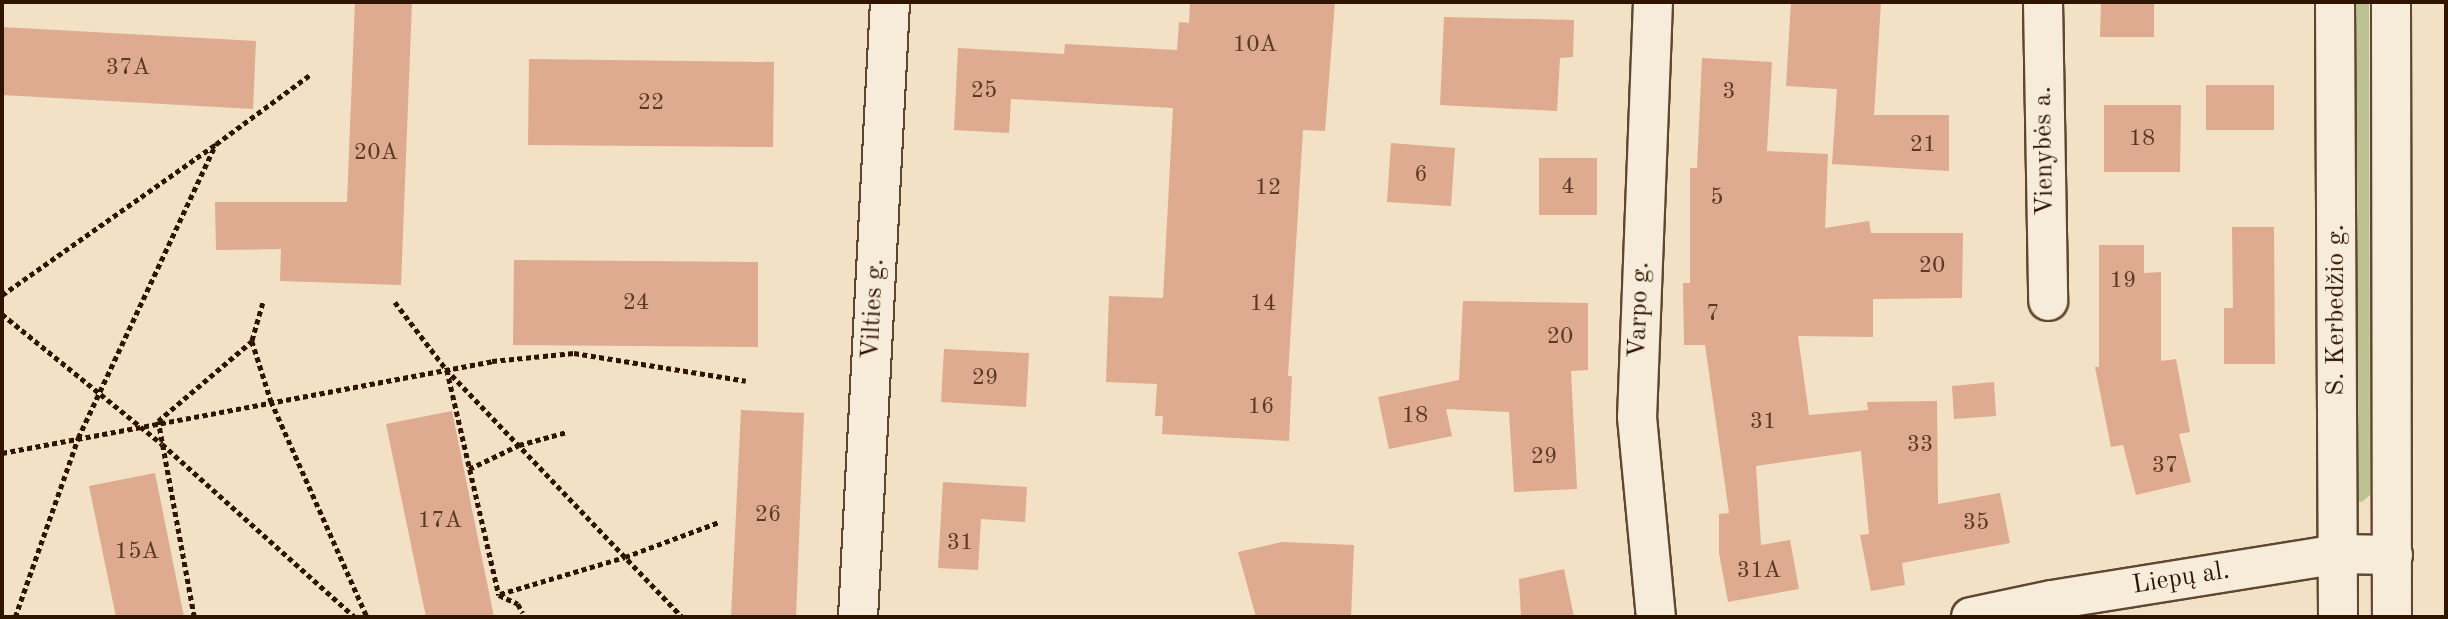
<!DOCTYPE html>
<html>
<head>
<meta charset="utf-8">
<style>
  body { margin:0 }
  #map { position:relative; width:2448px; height:619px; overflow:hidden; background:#f2e1c5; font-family:"Old Standard TT",serif }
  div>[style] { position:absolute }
  .green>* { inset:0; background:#bdc292 }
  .building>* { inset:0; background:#deaa90 }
  .path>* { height:4.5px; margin-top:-2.25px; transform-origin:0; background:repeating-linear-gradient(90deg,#2f1400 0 5px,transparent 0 8.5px) }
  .roads { filter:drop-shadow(2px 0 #604731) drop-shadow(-2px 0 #604731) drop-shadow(0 2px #604731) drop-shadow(0 -2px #604731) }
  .minor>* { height:38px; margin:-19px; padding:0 19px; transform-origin:19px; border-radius:19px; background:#f7ecd9 }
  .secondary>* { height:38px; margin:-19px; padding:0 19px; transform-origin:19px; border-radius:19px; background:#f7ecd9 }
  span { translate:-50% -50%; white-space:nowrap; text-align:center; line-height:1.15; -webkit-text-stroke:5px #f7ecd9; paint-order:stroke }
  .number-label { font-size:23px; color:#5b3a24 }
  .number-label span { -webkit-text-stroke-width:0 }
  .street-label { font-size:26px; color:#2f1400 }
  .frame { position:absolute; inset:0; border:4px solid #2f1400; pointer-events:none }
</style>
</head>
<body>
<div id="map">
  <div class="green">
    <div style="clip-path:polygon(2353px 2px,2369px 2px,2370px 495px,2362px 502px,2356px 501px)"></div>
  </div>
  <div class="building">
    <div style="clip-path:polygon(355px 2px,412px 2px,401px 285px,280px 281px,281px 249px,216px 250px,215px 202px,347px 202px)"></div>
    <div style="clip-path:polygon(1190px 2px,1335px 2px,1325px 131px,1303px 130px,1288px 376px,1292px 376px,1289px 441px,1162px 434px,1163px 416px,1155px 416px,1157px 384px,1106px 382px,1109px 296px,1163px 298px,1173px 108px,1011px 99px,1009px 133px,954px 130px,958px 48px,1064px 54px,1065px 44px,1177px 50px,1179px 22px,1189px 23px)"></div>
    <div style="clip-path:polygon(1791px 2px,1881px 2px,1874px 115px,1949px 115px,1949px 171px,1832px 164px,1837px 89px,1786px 86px)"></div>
    <div style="clip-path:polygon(2101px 2px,2154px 2px,2154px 37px,2100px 37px)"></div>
    <div style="clip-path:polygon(1444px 17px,1574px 20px,1573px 57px,1560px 58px,1557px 111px,1440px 105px)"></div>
    <div style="clip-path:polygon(2px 27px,256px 41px,253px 109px,2px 95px)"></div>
    <div style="clip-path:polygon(1702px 58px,1772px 62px,1767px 151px,1828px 154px,1825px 228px,1869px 221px,1871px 233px,1963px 233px,1962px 298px,1873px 299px,1873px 337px,1798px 336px,1809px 415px,1868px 410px,1867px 402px,1937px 401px,1938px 504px,2000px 493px,2010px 543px,1902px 563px,1905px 585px,1871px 591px,1860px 535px,1869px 534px,1861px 451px,1756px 466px,1761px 545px,1790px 540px,1799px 589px,1728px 602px,1719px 553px,1719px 514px,1729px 513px,1705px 345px,1684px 345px,1683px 283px,1690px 283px,1690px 168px,1697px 168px)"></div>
    <div style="clip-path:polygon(529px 59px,774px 62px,773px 147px,528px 145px)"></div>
    <div style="clip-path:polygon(2206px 85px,2274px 85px,2274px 130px,2206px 130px)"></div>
    <div style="clip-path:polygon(2104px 105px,2181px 105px,2180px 172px,2104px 172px)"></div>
    <div style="clip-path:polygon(1391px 143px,1455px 148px,1451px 206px,1387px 202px)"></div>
    <div style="clip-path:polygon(1539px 158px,1597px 158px,1597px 215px,1539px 215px)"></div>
    <div style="clip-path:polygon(2232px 227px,2274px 227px,2275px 364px,2224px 364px,2224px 308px,2233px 308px)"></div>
    <div style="clip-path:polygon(2099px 245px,2144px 245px,2144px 273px,2161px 272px,2161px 361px,2176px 359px,2190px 432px,2179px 434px,2191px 482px,2136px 495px,2123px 445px,2111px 447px,2095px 367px,2099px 367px)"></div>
    <div style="clip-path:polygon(514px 260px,758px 262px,758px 347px,513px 345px)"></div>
    <div style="clip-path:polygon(1463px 301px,1588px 303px,1588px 370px,1571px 371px,1577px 489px,1514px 492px,1509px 412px,1446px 409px,1452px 436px,1389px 449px,1378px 397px,1459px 380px)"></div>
    <div style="clip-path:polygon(944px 349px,1029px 353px,1026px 407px,941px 402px)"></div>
    <div style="clip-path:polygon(1994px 382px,1996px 416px,1954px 419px,1952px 386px)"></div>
    <div style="clip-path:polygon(741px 410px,804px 413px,796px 617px,731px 617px)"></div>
    <div style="clip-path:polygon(452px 411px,494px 617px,426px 617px,386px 424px)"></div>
    <div style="clip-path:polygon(155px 473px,184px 617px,116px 617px,89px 486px)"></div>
    <div style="clip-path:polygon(943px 482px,1027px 487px,1025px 522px,981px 519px,978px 570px,938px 568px)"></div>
    <div style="clip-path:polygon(1282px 542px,1354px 545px,1351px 617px,1256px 617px,1238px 552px)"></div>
    <div style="clip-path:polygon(1564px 569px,1574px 617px,1521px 617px,1519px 579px)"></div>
  </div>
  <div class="path">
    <div style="left:2px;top:295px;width:262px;rotate:-35.2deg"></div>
    <div style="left:395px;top:302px;width:84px;rotate:52.7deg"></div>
    <div style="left:446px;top:369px;width:342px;rotate:46.4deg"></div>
    <div style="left:263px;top:303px;width:40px;rotate:106deg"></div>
    <div style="left:252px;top:341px;width:63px;rotate:72.4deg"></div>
    <div style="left:271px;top:401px;width:236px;rotate:66deg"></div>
    <div style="left:2px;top:314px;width:206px;rotate:39.1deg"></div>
    <div style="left:162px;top:444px;width:259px;rotate:41.9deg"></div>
    <div style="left:447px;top:370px;width:231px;rotate:77deg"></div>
    <div style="left:499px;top:595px;width:21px;rotate:25deg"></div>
    <div style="left:518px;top:604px;width:10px;rotate:61deg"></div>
    <div style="left:2px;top:453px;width:499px;rotate:-10.6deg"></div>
    <div style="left:492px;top:361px;width:82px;rotate:-5.6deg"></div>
    <div style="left:574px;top:353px;width:174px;rotate:9.2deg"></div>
    <div style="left:469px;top:469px;width:55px;rotate:-25.6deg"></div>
    <div style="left:519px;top:445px;width:50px;rotate:-15.2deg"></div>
    <div style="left:500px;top:594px;width:130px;rotate:-16.5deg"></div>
    <div style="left:625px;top:557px;width:100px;rotate:-20.4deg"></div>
    <div style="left:15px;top:617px;width:190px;rotate:-70.6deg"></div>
    <div style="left:78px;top:438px;width:325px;rotate:-64.9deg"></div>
    <div style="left:216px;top:144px;width:118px;rotate:-36.4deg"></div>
    <div style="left:194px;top:617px;width:199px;rotate:-100.4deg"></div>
    <div style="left:158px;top:421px;width:123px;rotate:-40.4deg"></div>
  </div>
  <div class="roads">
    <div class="minor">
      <div style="left:1653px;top:2px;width:415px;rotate:92.2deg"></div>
      <div style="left:1637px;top:417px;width:201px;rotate:84.6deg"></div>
      <div style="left:2043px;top:2px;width:299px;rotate:89deg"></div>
      <div style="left:858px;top:617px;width:616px;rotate:-87.02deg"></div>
      <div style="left:1971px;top:617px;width:83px;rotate:-11.9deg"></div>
      <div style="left:2052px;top:600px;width:290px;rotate:-9.1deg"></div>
      <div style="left:2338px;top:554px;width:55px;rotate:1deg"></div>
    </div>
    <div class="secondary">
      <div style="left:2335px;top:2px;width:615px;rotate:89.72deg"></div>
      <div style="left:2391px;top:2px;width:615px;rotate:89.91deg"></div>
    </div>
  </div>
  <div class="number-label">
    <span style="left:1255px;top:45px">10A</span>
    <span style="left:128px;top:68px">37A</span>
    <span style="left:984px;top:91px">25</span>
    <span style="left:1729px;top:92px">3</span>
    <span style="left:651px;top:103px">22</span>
    <span style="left:2142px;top:139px">18</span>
    <span style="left:1923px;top:145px">21</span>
    <span style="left:376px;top:153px">20A</span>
    <span style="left:1421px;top:175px">6</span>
    <span style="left:1568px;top:187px">4</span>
    <span style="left:1268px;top:188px">12</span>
    <span style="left:1717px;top:198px">5</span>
    <span style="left:1932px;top:266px">20</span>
    <span style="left:2123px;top:281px">19</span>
    <span style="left:636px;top:303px">24</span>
    <span style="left:1263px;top:304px">14</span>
    <span style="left:1713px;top:314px">7</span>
    <span style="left:1560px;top:337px">20</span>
    <span style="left:985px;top:378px">29</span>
    <span style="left:1261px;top:407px">16</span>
    <span style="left:1415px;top:416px">18</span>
    <span style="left:1763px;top:422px">31</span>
    <span style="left:1920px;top:445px">33</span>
    <span style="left:1544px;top:457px">29</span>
    <span style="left:2165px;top:466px">37</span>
    <span style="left:768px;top:515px">26</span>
    <span style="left:440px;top:521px">17A</span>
    <span style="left:1976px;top:523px">35</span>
    <span style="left:960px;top:543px">31</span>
    <span style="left:137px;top:552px">15A</span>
    <span style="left:1759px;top:571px">31A</span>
  </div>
  <div class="street-label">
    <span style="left:2045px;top:151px;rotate:-91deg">Vienybės a.</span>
    <span style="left:874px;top:309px;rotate:-87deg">Vilties g.</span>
    <span style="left:1640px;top:310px;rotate:-88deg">Varpo g.</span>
    <span style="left:2337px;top:310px;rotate:-90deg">S. Kerbedžio g.</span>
    <span style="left:2181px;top:579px;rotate:-9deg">Liepų al.</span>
  </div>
  <div class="frame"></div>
</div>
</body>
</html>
